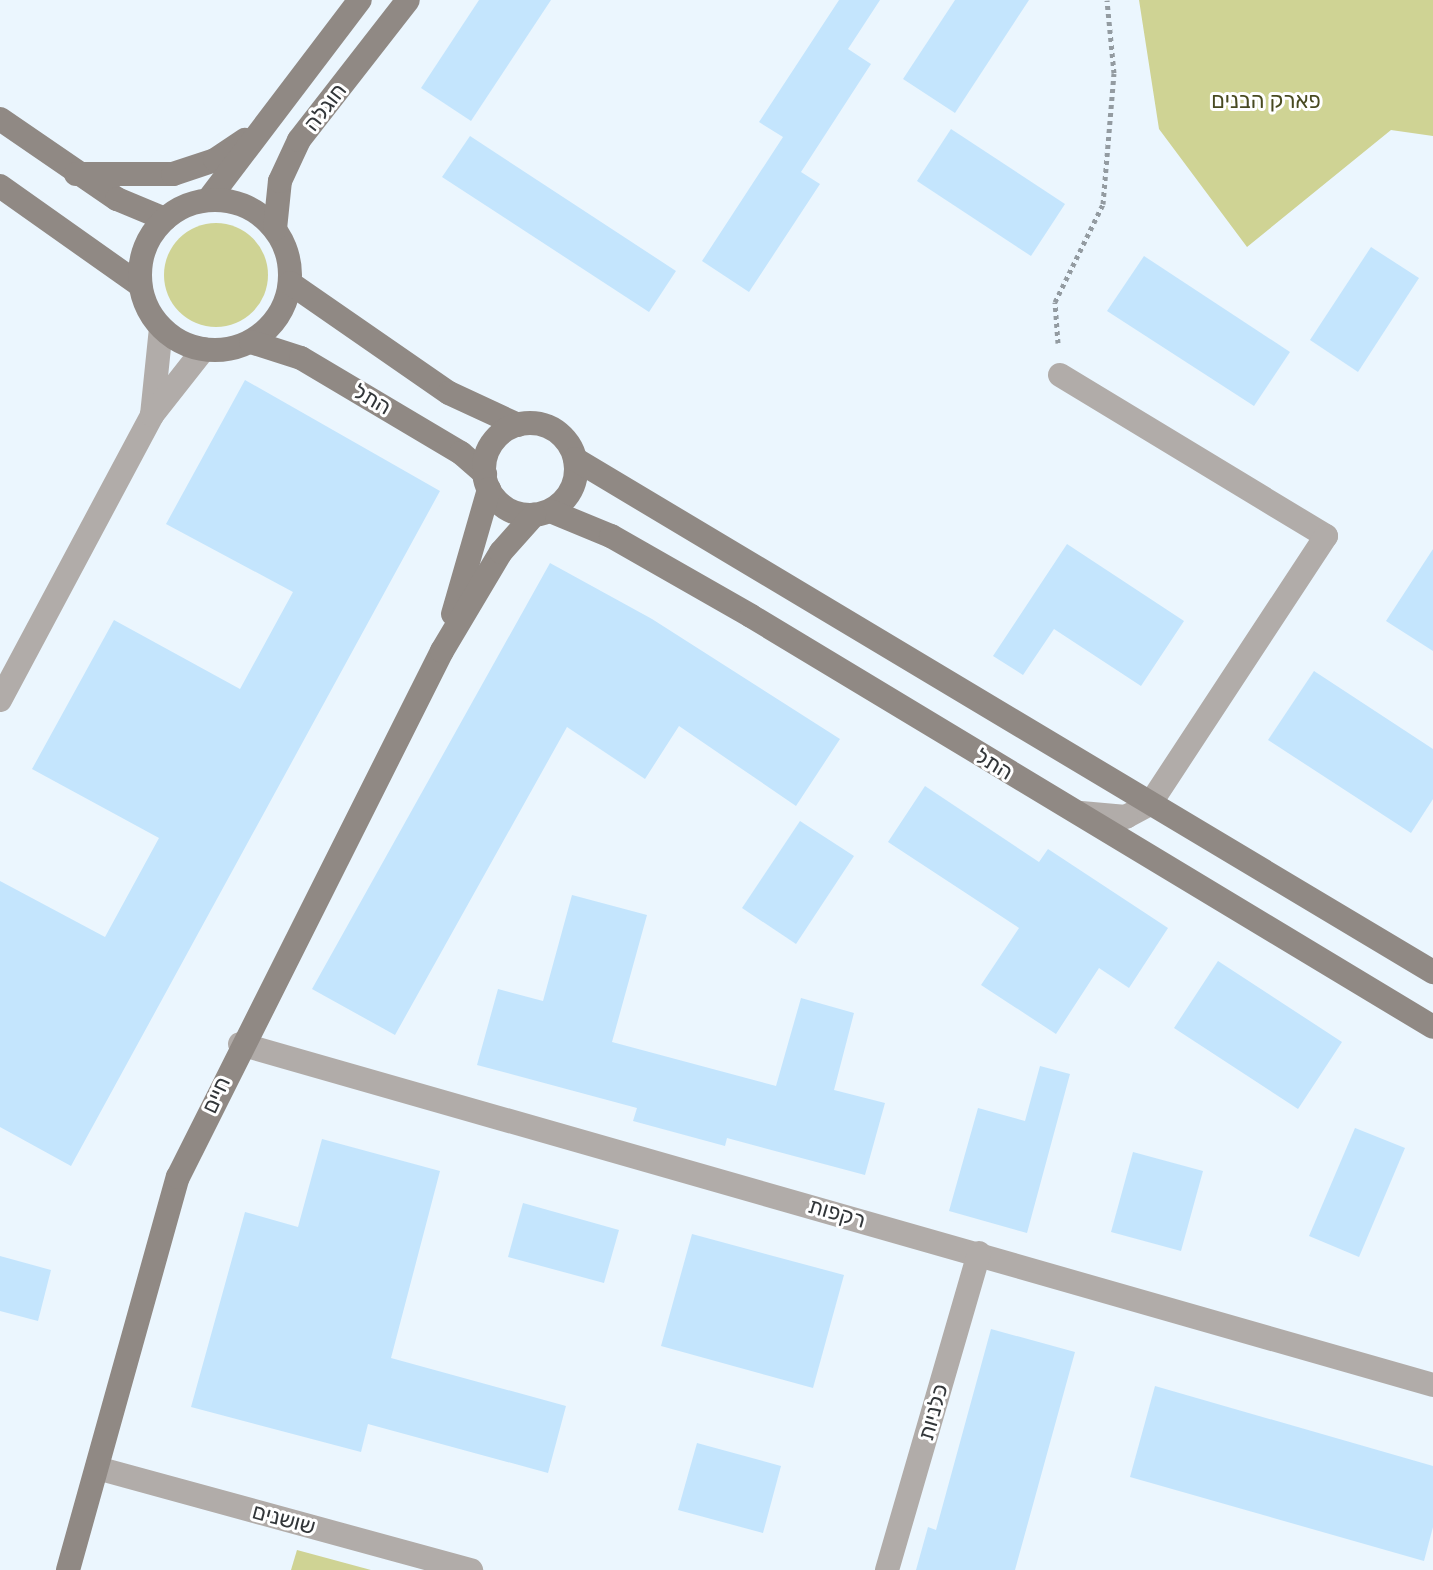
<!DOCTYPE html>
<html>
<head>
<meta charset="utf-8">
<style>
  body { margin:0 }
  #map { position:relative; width:1433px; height:1570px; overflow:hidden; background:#ebf6fe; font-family:Rubik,"Noto Sans Hebrew",sans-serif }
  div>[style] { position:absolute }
  .green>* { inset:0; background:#cfd394 }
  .round { border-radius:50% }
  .building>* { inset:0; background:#c4e5fd }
  .path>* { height:5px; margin-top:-2.5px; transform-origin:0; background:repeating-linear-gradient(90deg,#939ba1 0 4px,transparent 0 8px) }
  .street>* { height:24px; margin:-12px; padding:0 12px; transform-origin:12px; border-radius:12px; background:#b1aca9 }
  .secondary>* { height:24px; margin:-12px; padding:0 12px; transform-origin:12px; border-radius:12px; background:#908984 }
  .secondary>.ring { margin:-12px; padding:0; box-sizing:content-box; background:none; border:24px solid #908984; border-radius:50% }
  span { translate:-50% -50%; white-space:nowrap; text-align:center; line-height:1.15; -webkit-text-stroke:6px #fff; paint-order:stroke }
  .park-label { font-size:22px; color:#484a21 }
  .street-label { font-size:22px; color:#323639 }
</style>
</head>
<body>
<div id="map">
  <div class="green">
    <div style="clip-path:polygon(1139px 0,1433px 0,1433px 136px,1391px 130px,1247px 247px,1159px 129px)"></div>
    <div class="round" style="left:164px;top:223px;width:104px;height:104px"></div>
    <div style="clip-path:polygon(297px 1550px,371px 1570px,291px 1570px)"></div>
  </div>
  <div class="building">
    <div style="clip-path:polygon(479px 0,551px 0,471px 121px,421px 88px)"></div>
    <div style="clip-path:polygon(839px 0,880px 0,848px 49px,871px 64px,801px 172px,820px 184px,749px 292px,702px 261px,783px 137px,759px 122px)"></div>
    <div style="clip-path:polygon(955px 0,1029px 0,955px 113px,903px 79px)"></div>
    <div style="clip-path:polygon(951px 129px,1065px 204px,1031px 256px,917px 181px)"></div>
    <div style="clip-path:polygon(470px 136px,676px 271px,649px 312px,442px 177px)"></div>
    <div style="clip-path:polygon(1371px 247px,1419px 278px,1358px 372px,1310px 340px)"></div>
    <div style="clip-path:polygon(1144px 256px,1290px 352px,1254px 406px,1107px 311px)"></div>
    <div style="clip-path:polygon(245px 380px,440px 491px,71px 1166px,0 1127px,0 881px,105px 937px,159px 838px,32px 769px,114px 620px,240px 689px,293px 592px,166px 524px)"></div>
    <div style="clip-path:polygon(1067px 544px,1184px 621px,1141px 686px,1054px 629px,1023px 675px,993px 656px)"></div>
    <div style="clip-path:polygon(1433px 549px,1433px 651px,1386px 621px)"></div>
    <div style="clip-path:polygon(550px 563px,652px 619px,840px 739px,796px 806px,679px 726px,645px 779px,567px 727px,395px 1035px,312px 989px)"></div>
    <div style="clip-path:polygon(1314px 671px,1433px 749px,1433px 799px,1411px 833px,1268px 740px)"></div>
    <div style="clip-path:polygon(925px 786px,1039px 862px,1048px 849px,1168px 928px,1129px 988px,1099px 968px,1056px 1034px,981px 985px,1019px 928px,888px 842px)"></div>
    <div style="clip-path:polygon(800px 821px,854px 856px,796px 944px,742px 908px)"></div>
    <div style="clip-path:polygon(572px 895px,647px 915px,612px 1042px,776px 1086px,801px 998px,854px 1013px,834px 1090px,885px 1103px,865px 1175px,727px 1138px,725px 1146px,633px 1121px,637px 1108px,477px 1065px,498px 989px,543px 1001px)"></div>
    <div style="clip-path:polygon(1218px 961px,1342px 1042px,1298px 1109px,1174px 1028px)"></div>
    <div style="clip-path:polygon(1040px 1066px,1070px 1074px,1027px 1233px,949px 1211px,978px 1108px,1025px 1121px)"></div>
    <div style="clip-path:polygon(1355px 1128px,1405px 1148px,1359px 1257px,1309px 1236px)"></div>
    <div style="clip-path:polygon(322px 1139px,440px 1171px,391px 1358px,566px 1406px,548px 1473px,368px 1424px,361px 1452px,191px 1407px,245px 1212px,298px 1227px)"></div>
    <div style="clip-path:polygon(1133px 1152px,1203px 1171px,1181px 1251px,1111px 1232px)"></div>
    <div style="clip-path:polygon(523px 1203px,619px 1230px,604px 1283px,508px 1257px)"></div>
    <div style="clip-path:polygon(692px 1234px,844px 1275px,813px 1388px,661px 1346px)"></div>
    <div style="clip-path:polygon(0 1256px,51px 1270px,38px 1321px,0 1311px)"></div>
    <div style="clip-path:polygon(991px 1329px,1075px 1352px,1015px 1570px,916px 1570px,928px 1527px,936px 1530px)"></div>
    <div style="clip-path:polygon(1155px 1386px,1433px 1466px,1433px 1527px,1424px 1561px,1130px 1477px)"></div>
    <div style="clip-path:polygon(697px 1443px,781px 1466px,763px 1533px,678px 1510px)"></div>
  </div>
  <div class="path">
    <div style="left:1058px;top:343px;width:41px;rotate:-94.2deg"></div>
    <div style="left:1055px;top:302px;width:109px;rotate:-63.9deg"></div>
    <div style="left:1103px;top:204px;width:131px;rotate:-85.2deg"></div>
    <div style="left:1114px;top:73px;width:73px;rotate:-95.5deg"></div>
  </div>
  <div class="street">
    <div style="left:1060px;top:375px;width:311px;rotate:31.2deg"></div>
    <div style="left:1326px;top:536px;width:321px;rotate:123.3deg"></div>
    <div style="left:1150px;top:804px;width:27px;rotate:152deg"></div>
    <div style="left:1126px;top:817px;width:45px;rotate:-174.9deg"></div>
    <div style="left:152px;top:415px;width:87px;rotate:-84.1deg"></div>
    <div style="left:0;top:700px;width:323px;rotate:-61.9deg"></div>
    <div style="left:152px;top:415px;width:84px;rotate:-51.8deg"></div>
    <div style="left:240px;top:1044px;width:1241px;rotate:15.95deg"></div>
    <div style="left:97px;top:1468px;width:388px;rotate:15.3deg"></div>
    <div style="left:887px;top:1570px;width:330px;rotate:-73.8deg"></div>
  </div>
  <div class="secondary">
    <div style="left:0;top:119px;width:142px;rotate:34.4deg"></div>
    <div style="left:117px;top:199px;width:52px;rotate:22.6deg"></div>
    <div style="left:76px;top:174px;width:97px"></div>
    <div style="left:173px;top:174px;width:44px;rotate:-18.4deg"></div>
    <div style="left:215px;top:160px;width:36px;rotate:-34deg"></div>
    <div style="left:0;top:186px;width:171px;rotate:35.3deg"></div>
    <div style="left:208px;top:200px;width:251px;rotate:-52.8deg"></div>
    <div class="ring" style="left:140px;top:200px;width:126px;height:126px"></div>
    <div style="left:275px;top:229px;width:48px;rotate:-84.1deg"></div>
    <div style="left:280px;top:181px;width:45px;rotate:-65.1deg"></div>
    <div style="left:299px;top:140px;width:177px;rotate:-52.1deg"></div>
    <div style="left:290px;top:283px;width:193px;rotate:34.7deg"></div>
    <div style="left:449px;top:393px;width:76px;rotate:24.9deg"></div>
    <div style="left:251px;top:342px;width:52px;rotate:17.7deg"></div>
    <div style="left:301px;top:358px;width:186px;rotate:30.7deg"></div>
    <div style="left:461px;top:453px;width:32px;rotate:41deg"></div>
    <div class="ring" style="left:484px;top:423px;width:68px;height:68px"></div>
    <div style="left:575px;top:459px;width:1000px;rotate:30.88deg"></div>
    <div style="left:550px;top:511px;width:66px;rotate:22.3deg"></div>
    <div style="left:611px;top:536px;width:161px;rotate:29.7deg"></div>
    <div style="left:751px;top:616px;width:796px;rotate:31.07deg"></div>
    <div style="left:453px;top:614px;width:130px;rotate:-73.9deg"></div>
    <div style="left:68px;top:1570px;width:408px;rotate:-74.4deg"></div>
    <div style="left:178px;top:1177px;width:589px;rotate:-63.35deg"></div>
    <div style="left:442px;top:651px;width:115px;rotate:-59.2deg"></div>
    <div style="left:501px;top:552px;width:50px;rotate:-48.3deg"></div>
  </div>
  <div class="park-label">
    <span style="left:1266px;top:101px">פארק הבנים</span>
  </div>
  <div class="street-label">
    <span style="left:325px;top:107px;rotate:-52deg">חוגלה</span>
    <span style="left:372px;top:399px;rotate:30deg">התל</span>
    <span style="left:994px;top:764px;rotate:31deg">התל</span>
    <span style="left:216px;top:1095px;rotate:-65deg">חיים</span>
    <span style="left:837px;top:1213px;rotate:16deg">רקפות</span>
    <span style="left:933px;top:1412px;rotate:-74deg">כלניות</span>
    <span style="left:284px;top:1519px;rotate:15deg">שושנים</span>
  </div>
</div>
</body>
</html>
